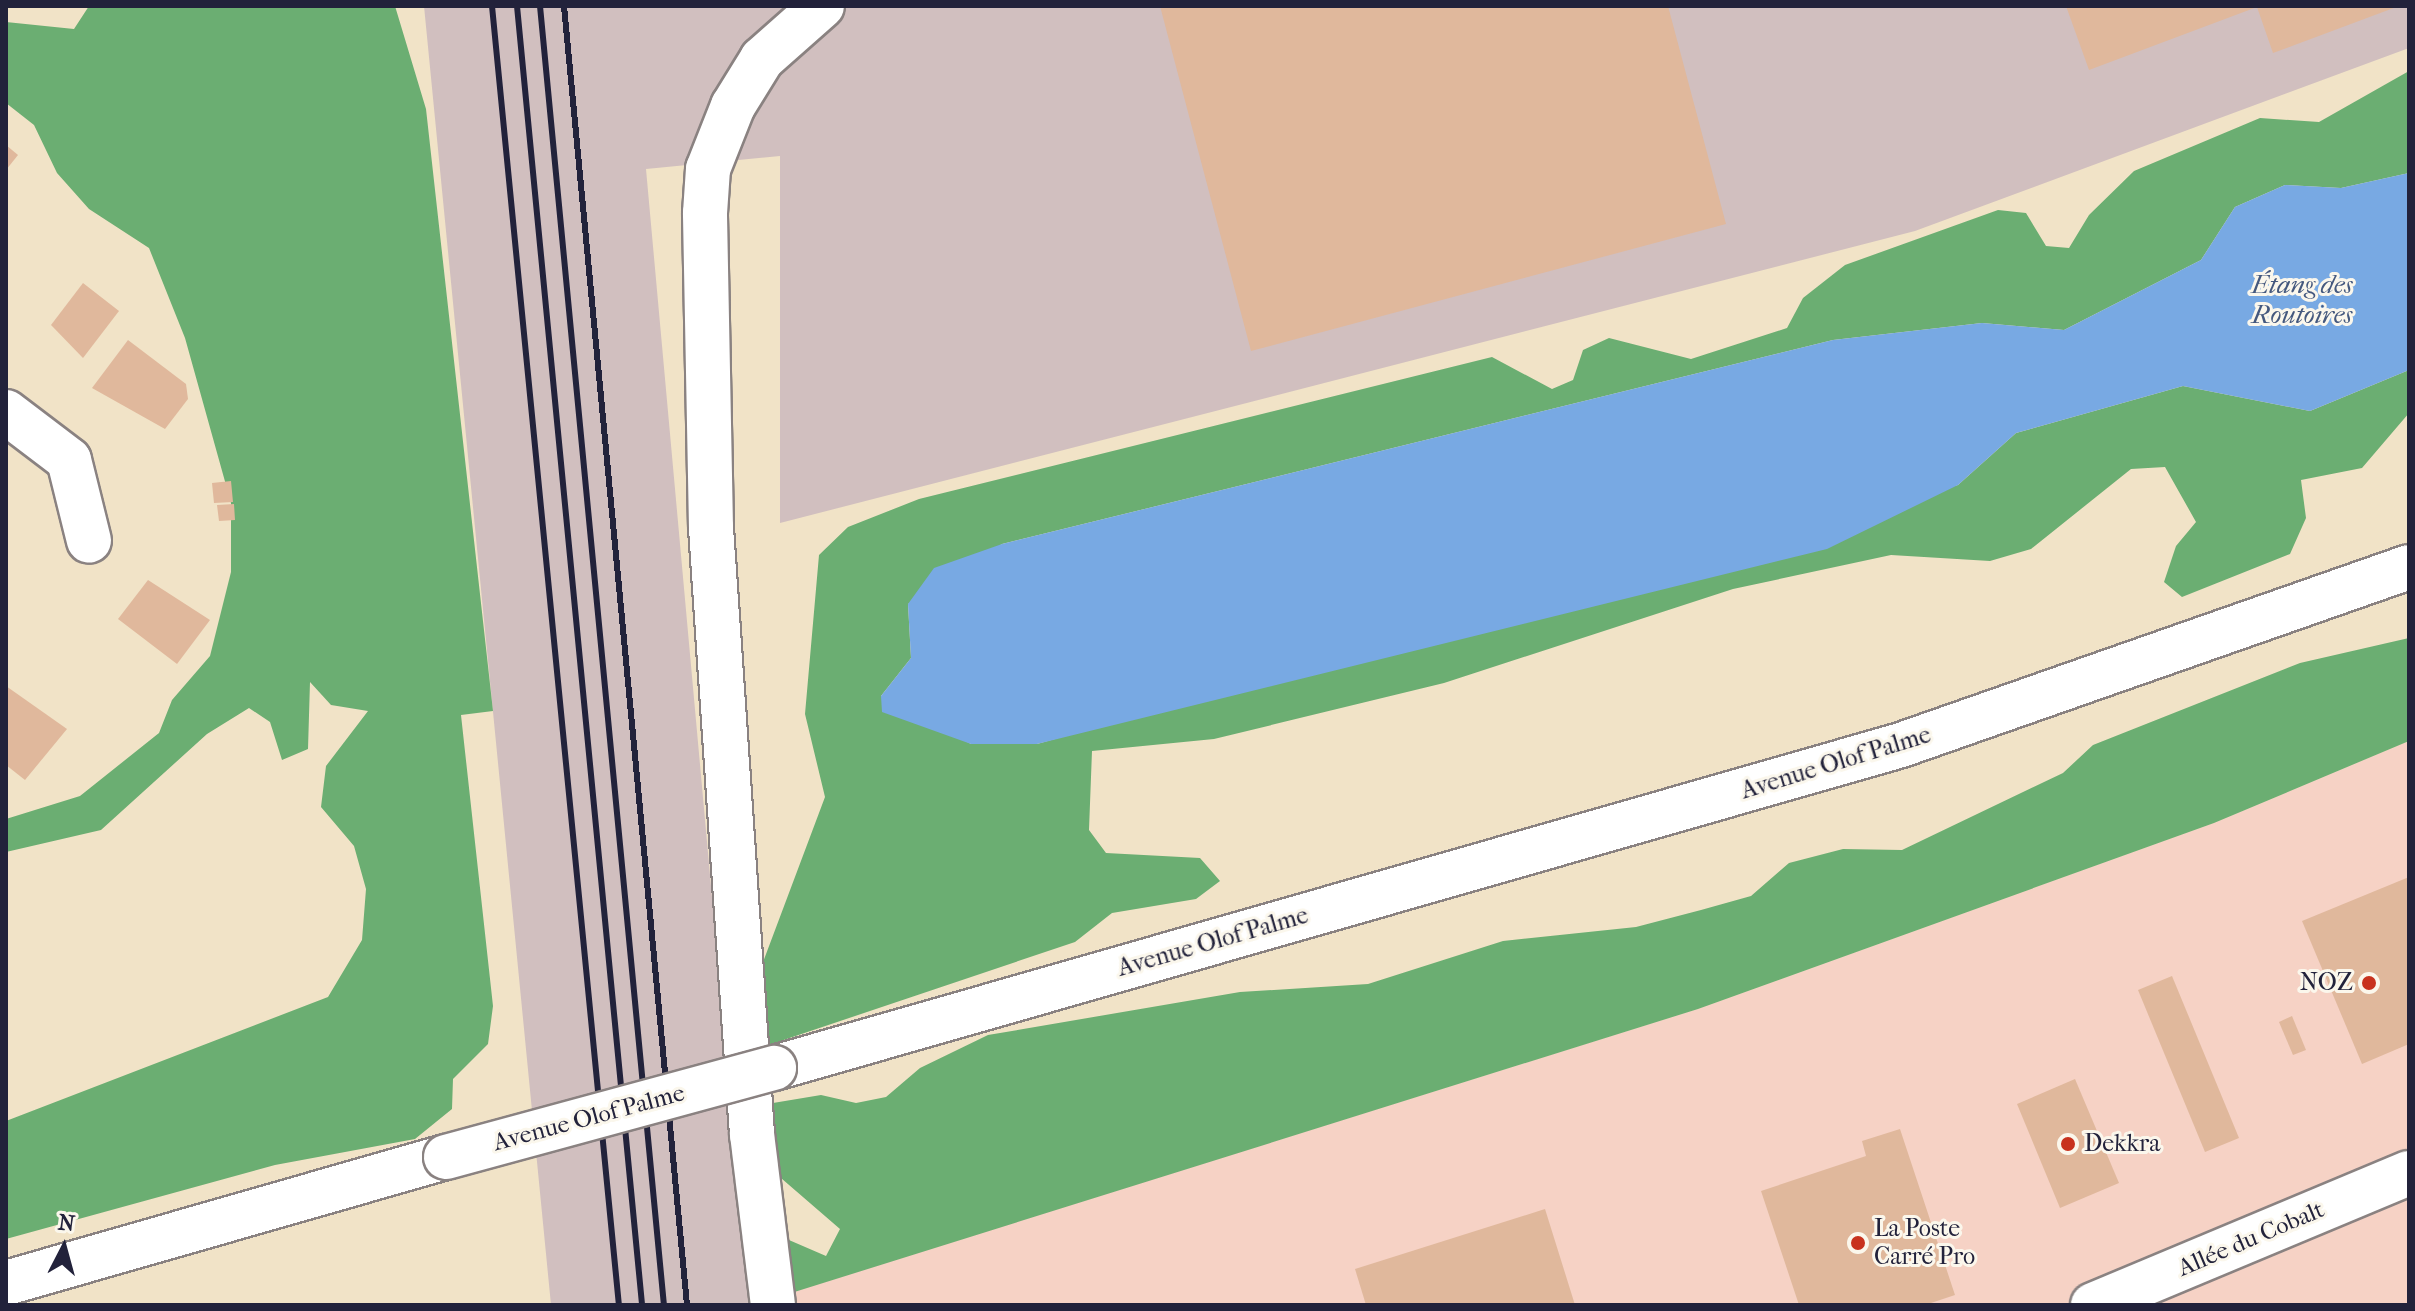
<!DOCTYPE html>
<html>
<head>
<meta charset="utf-8">
<style>
  body { margin:0 }
  #map { position:relative; width:2415px; height:1311px; overflow:hidden; background:#f1e3c7; font-family:"IM FELL French Canon",serif }
  div>[style] { position:absolute }
  .built>* { inset:0; background:#f6d2c5 }
  .industrial>* { inset:0; background:#d1bfbf }
  .forest>* { inset:0; background:#6bae72 }
  .water>* { inset:0; background:#78a9e3 }
  .building>* { inset:0; background:#e0b89c }
  .roads { filter:drop-shadow(2px 0 #8a8281) drop-shadow(-2px 0 #8a8281) drop-shadow(0 2px #8a8281) drop-shadow(0 -2px #8a8281) }
  .minor>* { height:44px; margin:-22px; padding:0 22px; transform-origin:22px; border-radius:22px; background:#fff }
  .secondary>* { height:44px; margin:-22px; padding:0 22px; transform-origin:22px; border-radius:22px; background:#fff }
  .rail>* { height:6px; margin:-3px; padding:0 3px; transform-origin:3px; border-radius:3px; background:#22223b }
  .bridges { filter:drop-shadow(2px 0 #8a8281) drop-shadow(-2px 0 #8a8281) drop-shadow(0 2px #8a8281) drop-shadow(0 -2px #8a8281) }
  .secondary-bridge>* { height:44px; margin:-22px; padding:0 22px; transform-origin:22px; border-radius:22px; background:#fff }
  .dots>* { width:22px; height:22px; translate:-50% -50%; box-sizing:border-box; border:4px solid #fbf7ec; border-radius:50% }
  span { translate:-50% -50%; white-space:nowrap; text-align:center; line-height:1.15; -webkit-text-stroke:6px #fbf7ec; paint-order:stroke }
  .street-label { font-size:24px; color:#22223b }
  .poi-label { font-size:24px; color:#22223b }
  .right { translate:-100% -50%; text-align:right }
  .left { translate:0 -50%; text-align:left }
  .water-label { font-size:26px; color:#44587e; font-style:italic }
  .frame { position:absolute; inset:0; border:8px solid #22223b; pointer-events:none }
  .north { position:absolute; left:24px; top:1207px; width:80px; height:80px; -webkit-text-stroke:6px #fbf7ec; paint-order:stroke; rotate:6deg; font-size:22px; font-weight:700; line-height:32px; text-align:center; color:#22223b }
  .north::after { content:''; display:block; margin:auto; width:28px; height:36px; background:#22223b; clip-path:polygon(50% 0,100% 100%,50% 72%,0 100%) }
</style>
</head>
<body>
<div id="map">
  <div class="built">
    <div style="clip-path:polygon(2409px 741px,2409px 1305px,749px 1305px,1698px 1009px,2214px 823px)"></div>
  </div>
  <div class="industrial">
    <div style="clip-path:polygon(424px 6px,2409px 6px,2409px 48px,1915px 231px,780px 523px,780px 156px,646px 169px,749px 1305px,551px 1305px)"></div>
  </div>
  <div class="forest">
    <div style="clip-path:polygon(89px 6px,395px 6px,426px 109px,493px 711px,461px 715px,493px 1006px,488px 1044px,453px 1079px,452px 1109px,415px 1139px,275px 1165px,6px 1239px,6px 1121px,328px 997px,362px 940px,366px 889px,354px 846px,321px 807px,326px 766px,368px 711px,331px 705px,310px 682px,308px 749px,282px 760px,270px 722px,249px 708px,207px 734px,101px 830px,6px 852px,6px 819px,80px 796px,159px 733px,172px 700px,210px 656px,231px 572px,231px 503px,185px 338px,149px 248px,89px 209px,57px 173px,34px 125px,6px 103px,6px 22px,74px 29px)"></div>
    <div style="clip-path:polygon(2409px 71px,2409px 173px,2341px 188px,2285px 185px,2235px 207px,2201px 260px,2064px 330px,1982px 323px,1833px 340px,1002px 544px,908px 604px,911px 658px,881px 696px,971px 744px,1037px 744px,1958px 485px,2016px 433px,2183px 386px,2310px 411px,2409px 370px,2409px 413px,2362px 468px,2301px 480px,2306px 518px,2290px 554px,2182px 597px,2164px 582px,2176px 546px,2196px 522px,2165px 467px,2131px 469px,2031px 549px,1990px 561px,1891px 555px,1733px 589px,1444px 683px,1214px 739px,1092px 751px,1089px 830px,1106px 853px,1200px 858px,1220px 881px,1196px 899px,1112px 913px,1075px 942px,760px 1048px,754px 986px,825px 797px,805px 714px,819px 555px,848px 527px,919px 499px,1492px 357px,1552px 389px,1573px 380px,1583px 350px,1609px 338px,1691px 359px,1787px 328px,1803px 298px,1845px 265px,1998px 210px,2026px 213px,2046px 246px,2069px 248px,2089px 215px,2134px 171px,2260px 118px,2319px 122px)"></div>
    <div style="clip-path:polygon(2409px 638px,2409px 741px,2214px 823px,1698px 1009px,788px 1294px,782px 1237px,826px 1256px,840px 1229px,774px 1172px,767px 1104px,821px 1095px,856px 1103px,886px 1097px,920px 1068px,988px 1035px,1240px 992px,1368px 984px,1503px 941px,1636px 927px,1701px 910px,1751px 896px,1789px 863px,1843px 849px,1902px 850px,2063px 773px,2093px 745px,2300px 663px)"></div>
  </div>
  <div class="water">
    <div style="clip-path:polygon(2409px 173px,2409px 370px,2310px 411px,2183px 386px,2016px 433px,1958px 485px,1827px 549px,1037px 744px,971px 744px,882px 712px,881px 696px,911px 658px,908px 604px,934px 568px,1002px 544px,1833px 340px,1982px 323px,2064px 330px,2201px 260px,2235px 207px,2285px 185px,2341px 188px)"></div>
  </div>
  <div class="building">
    <div style="clip-path:polygon(1160px 6px,1668px 6px,1726px 224px,1251px 351px)"></div>
    <div style="clip-path:polygon(2066px 6px,2399px 6px,2273px 53px,2257px 7px,2089px 70px)"></div>
    <div style="clip-path:polygon(6px 145px,18px 155px,6px 170px)"></div>
    <div style="clip-path:polygon(83px 283px,119px 311px,83px 358px,51px 325px)"></div>
    <div style="clip-path:polygon(128px 340px,186px 384px,188px 399px,165px 429px,92px 388px)"></div>
    <div style="clip-path:polygon(231px 481px,233px 502px,214px 503px,212px 483px)"></div>
    <div style="clip-path:polygon(234px 504px,235px 520px,219px 521px,217px 505px)"></div>
    <div style="clip-path:polygon(148px 580px,210px 620px,177px 664px,118px 619px)"></div>
    <div style="clip-path:polygon(6px 686px,67px 729px,25px 780px,6px 765px)"></div>
    <div style="clip-path:polygon(2409px 877px,2409px 1044px,2362px 1064px,2302px 921px)"></div>
    <div style="clip-path:polygon(2172px 976px,2239px 1138px,2205px 1152px,2138px 990px)"></div>
    <div style="clip-path:polygon(2292px 1016px,2306px 1050px,2293px 1055px,2279px 1022px)"></div>
    <div style="clip-path:polygon(2075px 1079px,2119px 1183px,2060px 1208px,2017px 1104px)"></div>
    <div style="clip-path:polygon(1900px 1129px,1955px 1295px,1925px 1305px,1799px 1305px,1761px 1191px,1866px 1156px,1862px 1141px)"></div>
    <div style="clip-path:polygon(1545px 1209px,1575px 1305px,1366px 1305px,1355px 1269px)"></div>
  </div>
  <div class="roads">
    <div class="minor">
      <div style="left:6px;top:412px;width:79px;rotate:37.3deg"></div>
      <div style="left:69px;top:460px;width:83px;rotate:76.1deg"></div>
      <div style="left:773px;top:1305px;width:172px;rotate:-97deg"></div>
      <div style="left:752px;top:1134px;width:607px;rotate:-93.87deg"></div>
      <div style="left:711px;top:528px;width:315px;rotate:-91.1deg"></div>
      <div style="left:705px;top:213px;width:44px;rotate:-86.1deg"></div>
      <div style="left:708px;top:169px;width:68px;rotate:-68.4deg"></div>
      <div style="left:733px;top:106px;width:55px;rotate:-58.3deg"></div>
      <div style="left:762px;top:59px;width:80px;rotate:-41.5deg"></div>
      <div style="left:2093px;top:1305px;width:342px;rotate:-22.7deg"></div>
    </div>
    <div class="secondary">
      <div style="left:774px;top:1068px;width:1172px;rotate:-15.99deg"></div>
      <div style="left:1901px;top:745px;width:538px;rotate:-19.31deg"></div>
      <div style="left:6px;top:1283px;width:458px;rotate:-16deg"></div>
    </div>
  </div>
  <div class="rail">
    <div style="left:492px;top:6px;width:1305px;rotate:84.42deg"></div>
    <div style="left:517px;top:6px;width:1305px;rotate:84.5deg"></div>
    <div style="left:540px;top:6px;width:1305px;rotate:84.55deg"></div>
    <div style="left:564px;top:6px;width:1305px;rotate:84.59deg"></div>
  </div>
  <div class="bridges">
    <div class="secondary-bridge">
      <div style="left:446px;top:1157px;width:340px;rotate:-15.2deg"></div>
    </div>
  </div>
  <div class="dots">
    <div style="left:2369px;top:983px;background:#c8321e"></div>
    <div style="left:2068px;top:1144px;background:#c8321e"></div>
    <div style="left:1858px;top:1243px;background:#c8321e"></div>
  </div>
  <div class="street-label">
    <span style="left:1836px;top:763px;rotate:-17deg">Avenue Olof Palme</span>
    <span style="left:1213px;top:942px;rotate:-16deg">Avenue Olof Palme</span>
    <span style="left:589px;top:1118px;rotate:-15deg">Avenue Olof Palme</span>
    <span style="left:2251px;top:1239px;rotate:-23deg">Allée du Cobalt</span>
  </div>
  <div class="poi-label">
    <span class="right" style="left:2353px;top:983px">NOZ</span>
    <span class="left" style="left:2084px;top:1144px">Dekkra</span>
    <span class="left" style="left:1874px;top:1243px">La Poste<br>Carré Pro</span>
  </div>
  <div class="water-label">
    <span style="left:2302px;top:300px">Étang des<br>Routoires</span>
  </div>
  <div class="frame"></div>
  <div class="north">N</div>
</div>
</body>
</html>
